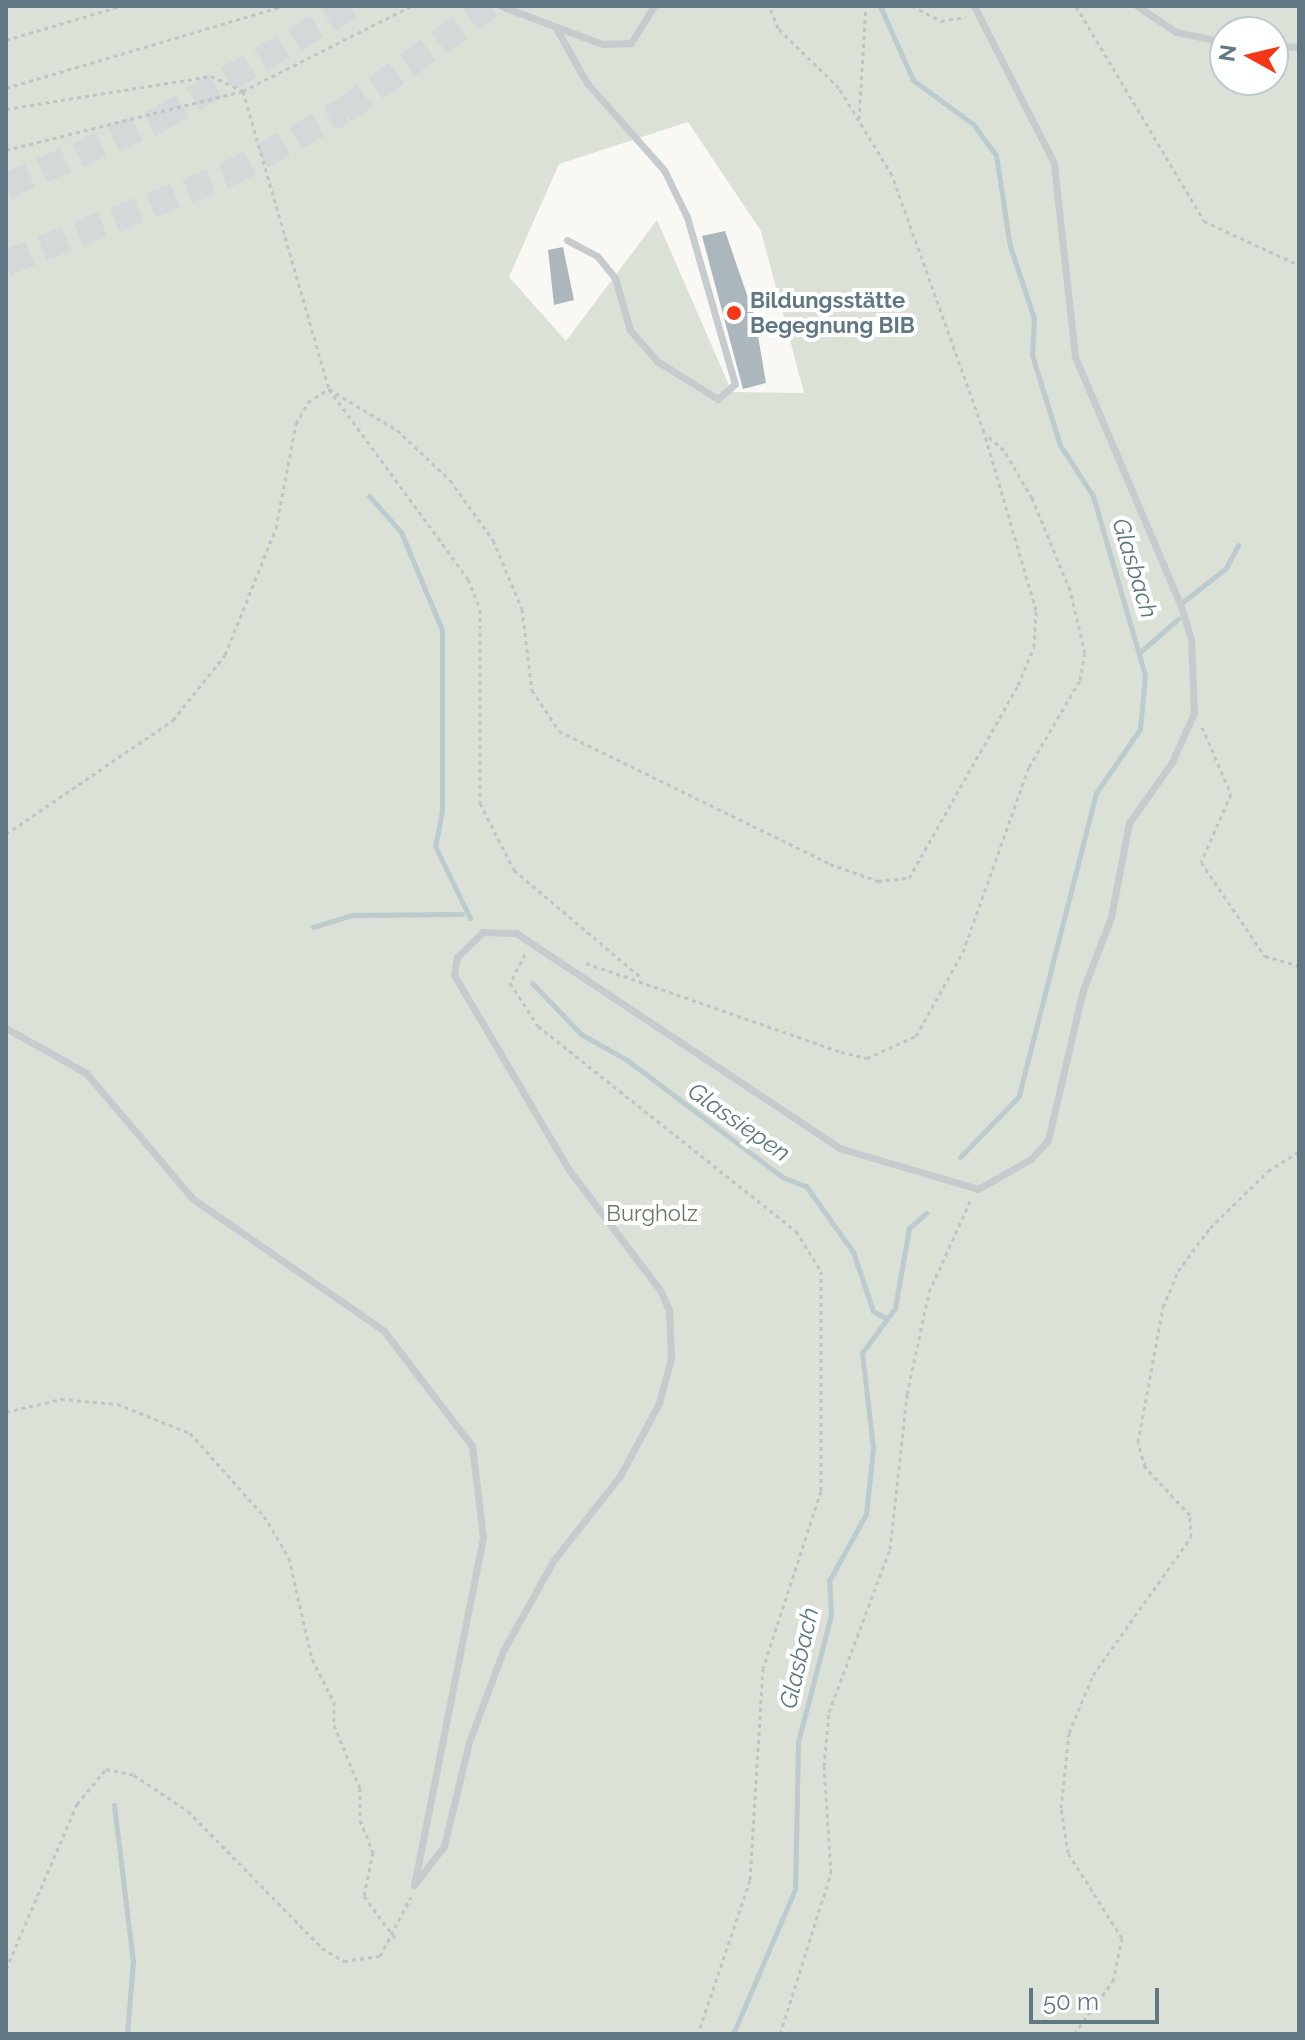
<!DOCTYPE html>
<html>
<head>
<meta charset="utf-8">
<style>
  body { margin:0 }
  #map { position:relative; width:1305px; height:2040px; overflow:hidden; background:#f9f8f5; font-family:Raleway,sans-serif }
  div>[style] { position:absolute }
  .green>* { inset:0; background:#dbe1d6 }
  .stream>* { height:5px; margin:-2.5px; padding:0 2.5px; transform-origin:2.5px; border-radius:2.5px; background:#bccbce }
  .building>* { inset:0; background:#abb7bc }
  .highway-tunnel>* { height:26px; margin-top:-13px; transform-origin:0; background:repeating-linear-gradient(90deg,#d3d8d9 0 26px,transparent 0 39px) }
  .path>* { height:3px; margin-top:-1.5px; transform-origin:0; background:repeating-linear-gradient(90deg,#c1c4c6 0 4px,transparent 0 8px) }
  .lane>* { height:7px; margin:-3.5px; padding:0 3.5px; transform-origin:3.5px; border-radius:3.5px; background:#c6cbce }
  .dots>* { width:22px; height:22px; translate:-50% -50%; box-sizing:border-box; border:4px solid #fff; border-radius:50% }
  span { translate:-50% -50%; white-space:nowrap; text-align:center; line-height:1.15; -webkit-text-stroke:8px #fff; paint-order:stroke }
  .poi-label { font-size:22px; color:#607884; font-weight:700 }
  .left { translate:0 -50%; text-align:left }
  .park-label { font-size:22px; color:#677a60 }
  .water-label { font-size:24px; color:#5b787e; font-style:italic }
  .frame { position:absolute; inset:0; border:8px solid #607884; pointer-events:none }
  .north { position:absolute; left:1209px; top:16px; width:80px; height:80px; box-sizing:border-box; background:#fff; border:2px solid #bfc9ce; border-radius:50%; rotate:278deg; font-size:22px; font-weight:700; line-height:32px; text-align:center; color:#607884 }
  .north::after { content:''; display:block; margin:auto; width:28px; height:36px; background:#f53719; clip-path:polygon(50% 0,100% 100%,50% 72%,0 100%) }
  .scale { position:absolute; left:1029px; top:1988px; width:130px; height:36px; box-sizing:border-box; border:4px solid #607884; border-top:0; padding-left:10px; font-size:24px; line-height:28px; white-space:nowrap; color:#607884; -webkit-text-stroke:6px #fff; paint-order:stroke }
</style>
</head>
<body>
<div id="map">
  <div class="green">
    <div style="clip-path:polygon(evenodd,6px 6px,1299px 6px,1299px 2034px,6px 2034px,6px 6px,1225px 32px,1273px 32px,1273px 80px,1225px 80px,1225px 32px,6px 6px,688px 122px,761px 231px,804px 393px,732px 392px,657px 220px,566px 341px,509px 277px,559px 164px,688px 122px)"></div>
  </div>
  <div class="stream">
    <div style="left:880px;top:6px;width:81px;rotate:66deg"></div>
    <div style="left:913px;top:80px;width:76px;rotate:36.4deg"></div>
    <div style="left:974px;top:125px;width:37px;rotate:54deg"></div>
    <div style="left:996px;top:155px;width:92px;rotate:81.3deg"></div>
    <div style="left:1010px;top:246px;width:76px;rotate:71.6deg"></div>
    <div style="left:1034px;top:318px;width:37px;rotate:93deg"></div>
    <div style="left:1032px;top:355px;width:94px;rotate:72.7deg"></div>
    <div style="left:1060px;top:445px;width:61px;rotate:57.1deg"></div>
    <div style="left:1093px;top:496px;width:186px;rotate:73.8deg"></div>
    <div style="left:1145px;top:675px;width:54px;rotate:95.3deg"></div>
    <div style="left:1140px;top:729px;width:78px;rotate:124.5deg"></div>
    <div style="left:1096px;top:793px;width:313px;rotate:104.3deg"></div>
    <div style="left:1019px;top:1096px;width:85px;rotate:134deg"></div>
    <div style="left:369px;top:496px;width:48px;rotate:48.4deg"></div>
    <div style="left:401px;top:532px;width:106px;rotate:67.3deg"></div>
    <div style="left:442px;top:630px;width:181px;rotate:90deg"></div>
    <div style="left:442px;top:811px;width:36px;rotate:101deg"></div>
    <div style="left:435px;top:846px;width:80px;rotate:64.1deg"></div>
    <div style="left:1184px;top:601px;width:53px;rotate:-38.2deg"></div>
    <div style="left:1226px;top:568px;width:26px;rotate:-62deg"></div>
    <div style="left:1139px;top:653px;width:52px;rotate:-41.1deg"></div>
    <div style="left:313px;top:927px;width:41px;rotate:-17.1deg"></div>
    <div style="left:352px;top:915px;width:110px;rotate:-0.5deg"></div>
    <div style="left:532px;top:983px;width:71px;rotate:46.1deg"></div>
    <div style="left:581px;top:1034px;width:53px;rotate:29.5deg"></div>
    <div style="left:627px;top:1060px;width:194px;rotate:37deg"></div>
    <div style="left:782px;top:1177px;width:26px;rotate:21deg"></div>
    <div style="left:806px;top:1186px;width:81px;rotate:54.5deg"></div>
    <div style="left:853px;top:1252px;width:62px;rotate:71.3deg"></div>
    <div style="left:873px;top:1311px;width:13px;rotate:29deg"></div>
    <div style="left:114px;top:1805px;width:157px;rotate:83.1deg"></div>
    <div style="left:133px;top:1961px;width:73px;rotate:94.7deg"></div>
    <div style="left:733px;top:2034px;width:158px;rotate:-66.8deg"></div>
    <div style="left:795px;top:1889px;width:147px;rotate:-88.8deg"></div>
    <div style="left:798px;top:1742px;width:131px;rotate:-75.4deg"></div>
    <div style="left:831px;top:1615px;width:34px;rotate:-93deg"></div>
    <div style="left:829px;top:1581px;width:77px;rotate:-61.1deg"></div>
    <div style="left:866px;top:1514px;width:66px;rotate:-83.9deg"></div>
    <div style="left:873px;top:1448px;width:96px;rotate:-96.6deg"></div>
    <div style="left:862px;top:1353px;width:56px;rotate:-53.7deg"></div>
    <div style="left:895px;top:1308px;width:81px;rotate:-80.1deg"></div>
    <div style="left:909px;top:1228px;width:23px;rotate:-41deg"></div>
  </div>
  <div class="building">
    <div style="clip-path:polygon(725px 231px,755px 318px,766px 383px,743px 389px,702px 236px)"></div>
    <div style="clip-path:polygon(563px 247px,574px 300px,554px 305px,548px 250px)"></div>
  </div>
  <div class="highway-tunnel">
    <div style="left:6px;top:186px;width:168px;rotate:-23.5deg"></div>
    <div style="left:160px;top:119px;width:223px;rotate:-30.5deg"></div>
    <div style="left:6px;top:263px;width:238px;rotate:-21.7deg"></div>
    <div style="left:227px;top:175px;width:133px;rotate:-28.7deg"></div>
    <div style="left:344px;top:111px;width:180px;rotate:-35.7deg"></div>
  </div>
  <div class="path">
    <div style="left:912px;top:6px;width:33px;rotate:27deg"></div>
    <div style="left:941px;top:21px;width:25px;rotate:-9deg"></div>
    <div style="left:1076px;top:6px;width:250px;rotate:59.2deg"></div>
    <div style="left:1204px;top:221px;width:105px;rotate:24.9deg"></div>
    <div style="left:6px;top:40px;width:120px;rotate:-16.5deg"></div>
    <div style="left:6px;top:88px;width:289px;rotate:-16.5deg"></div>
    <div style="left:6px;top:109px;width:208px;rotate:-9.1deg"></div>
    <div style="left:211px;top:76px;width:35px;rotate:25deg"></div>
    <div style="left:243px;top:91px;width:310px;rotate:73.9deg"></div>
    <div style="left:329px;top:389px;width:235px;rotate:53.8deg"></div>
    <div style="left:468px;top:579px;width:32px;rotate:68deg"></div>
    <div style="left:480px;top:609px;width:194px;rotate:90deg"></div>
    <div style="left:480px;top:803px;width:75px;rotate:63.1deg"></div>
    <div style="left:514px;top:870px;width:167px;rotate:40.2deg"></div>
    <div style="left:859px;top:119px;width:113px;rotate:-86.5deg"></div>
    <div style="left:6px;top:150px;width:244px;rotate:-14deg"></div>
    <div style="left:243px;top:91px;width:188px;rotate:-26.8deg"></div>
    <div style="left:1202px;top:727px;width:73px;rotate:66.6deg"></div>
    <div style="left:1231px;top:794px;width:74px;rotate:113.8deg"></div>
    <div style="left:1201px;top:862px;width:114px;rotate:55.8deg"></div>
    <div style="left:1265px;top:956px;width:35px;rotate:16deg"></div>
    <div style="left:6px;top:834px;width:202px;rotate:-34.3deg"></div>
    <div style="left:173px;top:720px;width:83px;rotate:-51.3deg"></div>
    <div style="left:225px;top:655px;width:137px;rotate:-68.1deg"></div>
    <div style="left:276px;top:528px;width:106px;rotate:-79.1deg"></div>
    <div style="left:296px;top:424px;width:25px;rotate:-61deg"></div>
    <div style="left:308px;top:402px;width:25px;rotate:-32deg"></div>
    <div style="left:329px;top:389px;width:79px;rotate:31.1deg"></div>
    <div style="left:397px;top:430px;width:73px;rotate:43.3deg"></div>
    <div style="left:450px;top:480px;width:74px;rotate:54.4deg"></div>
    <div style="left:493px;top:540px;width:75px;rotate:67.2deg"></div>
    <div style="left:522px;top:609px;width:82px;rotate:83deg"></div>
    <div style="left:532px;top:690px;width:49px;rotate:56.6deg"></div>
    <div style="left:559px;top:731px;width:302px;rotate:26.1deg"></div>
    <div style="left:830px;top:864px;width:51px;rotate:19.5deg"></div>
    <div style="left:878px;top:881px;width:31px;rotate:-6deg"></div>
    <div style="left:909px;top:878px;width:222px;rotate:-60.5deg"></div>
    <div style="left:1018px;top:685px;width:41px;rotate:-67.2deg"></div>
    <div style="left:1034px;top:647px;width:37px;rotate:-87deg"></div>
    <div style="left:1036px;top:610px;width:185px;rotate:-106.3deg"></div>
    <div style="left:984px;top:432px;width:273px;rotate:-109.7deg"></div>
    <div style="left:892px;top:175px;width:102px;rotate:-121.3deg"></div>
    <div style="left:839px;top:88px;width:86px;rotate:-135.5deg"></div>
    <div style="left:778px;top:28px;width:24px;rotate:-112deg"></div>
    <div style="left:525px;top:954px;width:33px;rotate:117deg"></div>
    <div style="left:510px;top:983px;width:51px;rotate:56.9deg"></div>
    <div style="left:538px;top:1026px;width:330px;rotate:38.5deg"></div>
    <div style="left:796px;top:1231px;width:47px;rotate:58deg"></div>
    <div style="left:821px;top:1271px;width:220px;rotate:90deg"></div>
    <div style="left:821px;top:1491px;width:186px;rotate:108.1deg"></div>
    <div style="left:763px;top:1668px;width:212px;rotate:93.5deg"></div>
    <div style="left:750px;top:1880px;width:163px;rotate:108.7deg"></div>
    <div style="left:586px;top:963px;width:270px;rotate:19.2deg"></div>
    <div style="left:841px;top:1052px;width:27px;rotate:13deg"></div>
    <div style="left:867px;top:1058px;width:54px;rotate:-24.2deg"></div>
    <div style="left:916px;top:1036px;width:96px;rotate:-60.8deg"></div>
    <div style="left:963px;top:952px;width:196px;rotate:-70.4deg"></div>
    <div style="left:1029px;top:767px;width:101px;rotate:-59.6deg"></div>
    <div style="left:1080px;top:680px;width:27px;rotate:-80deg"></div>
    <div style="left:1085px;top:653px;width:65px;rotate:-103.4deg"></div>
    <div style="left:1070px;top:590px;width:100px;rotate:-112.4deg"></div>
    <div style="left:1032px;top:498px;width:56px;rotate:-120.3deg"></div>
    <div style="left:1004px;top:450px;width:23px;rotate:-140deg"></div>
    <div style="left:6px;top:1412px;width:57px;rotate:-13.3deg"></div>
    <div style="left:61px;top:1399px;width:56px;rotate:5.1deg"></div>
    <div style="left:117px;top:1404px;width:79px;rotate:21.7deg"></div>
    <div style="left:190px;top:1433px;width:111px;rotate:48.3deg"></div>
    <div style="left:264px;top:1516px;width:49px;rotate:59.2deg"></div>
    <div style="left:289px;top:1558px;width:104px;rotate:77.2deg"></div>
    <div style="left:312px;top:1659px;width:48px;rotate:62.9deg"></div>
    <div style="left:334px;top:1702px;width:23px;rotate:90deg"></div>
    <div style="left:334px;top:1725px;width:68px;rotate:67.6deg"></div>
    <div style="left:360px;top:1788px;width:32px;rotate:90deg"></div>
    <div style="left:360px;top:1820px;width:35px;rotate:68deg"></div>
    <div style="left:373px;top:1852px;width:45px;rotate:101.6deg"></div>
    <div style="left:364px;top:1896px;width:52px;rotate:53.6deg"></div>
    <div style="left:6px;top:1969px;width:180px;rotate:-66.7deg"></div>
    <div style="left:77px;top:1804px;width:45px;rotate:-50.4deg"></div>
    <div style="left:106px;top:1769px;width:29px;rotate:12deg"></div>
    <div style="left:134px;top:1775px;width:65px;rotate:33.7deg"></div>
    <div style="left:188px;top:1811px;width:192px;rotate:45.6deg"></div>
    <div style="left:322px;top:1948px;width:26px;rotate:31deg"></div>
    <div style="left:344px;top:1961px;width:36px;rotate:-8deg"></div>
    <div style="left:380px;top:1956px;width:67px;rotate:-62.3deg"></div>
    <div style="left:780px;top:2034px;width:169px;rotate:-72.4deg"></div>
    <div style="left:831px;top:1873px;width:107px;rotate:-93.7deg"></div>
    <div style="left:824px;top:1766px;width:54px;rotate:-84.7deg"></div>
    <div style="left:829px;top:1712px;width:174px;rotate:-69.5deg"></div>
    <div style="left:890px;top:1549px;width:156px;rotate:-83.7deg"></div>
    <div style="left:907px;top:1394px;width:104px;rotate:-77.8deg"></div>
    <div style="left:929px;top:1292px;width:102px;rotate:-65.7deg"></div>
    <div style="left:1074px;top:2034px;width:66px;rotate:-53.7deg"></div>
    <div style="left:1113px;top:1981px;width:44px;rotate:-78.2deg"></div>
    <div style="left:1122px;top:1938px;width:101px;rotate:-122.4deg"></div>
    <div style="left:1068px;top:1853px;width:46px;rotate:-98.8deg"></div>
    <div style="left:1061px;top:1808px;width:75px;rotate:-83.9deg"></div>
    <div style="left:1069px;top:1733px;width:63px;rotate:-67.5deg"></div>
    <div style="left:1093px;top:1675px;width:169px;rotate:-54.6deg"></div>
    <div style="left:1191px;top:1537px;width:22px;rotate:-93deg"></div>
    <div style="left:1190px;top:1515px;width:66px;rotate:-133.2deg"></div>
    <div style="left:1145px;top:1467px;width:26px;rotate:-106deg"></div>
    <div style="left:1138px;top:1442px;width:137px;rotate:-79.5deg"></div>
    <div style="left:1163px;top:1307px;width:39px;rotate:-67deg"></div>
    <div style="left:1178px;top:1271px;width:54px;rotate:-53.3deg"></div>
    <div style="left:1210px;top:1228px;width:81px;rotate:-44.5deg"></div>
    <div style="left:1268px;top:1171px;width:36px;rotate:-32deg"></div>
  </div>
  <div class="lane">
    <div style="left:501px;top:6px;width:108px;rotate:20.6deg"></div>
    <div style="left:602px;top:44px;width:29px;rotate:-2deg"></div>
    <div style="left:631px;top:43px;width:44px;rotate:-58.1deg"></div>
    <div style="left:1137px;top:6px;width:47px;rotate:33.7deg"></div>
    <div style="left:1176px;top:32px;width:50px;rotate:11.5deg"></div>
    <div style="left:557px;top:30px;width:61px;rotate:60.5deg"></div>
    <div style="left:587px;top:83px;width:116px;rotate:48.5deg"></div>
    <div style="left:664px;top:170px;width:52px;rotate:63.9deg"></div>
    <div style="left:687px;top:217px;width:174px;rotate:74deg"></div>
    <div style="left:735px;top:384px;width:23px;rotate:139deg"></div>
    <div style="left:718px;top:399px;width:72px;rotate:-148.1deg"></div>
    <div style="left:657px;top:361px;width:41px;rotate:-131.1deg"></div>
    <div style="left:630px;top:330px;width:54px;rotate:-106.1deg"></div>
    <div style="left:615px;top:278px;width:28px;rotate:-129deg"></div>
    <div style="left:597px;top:256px;width:34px;rotate:-152deg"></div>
    <div style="left:1273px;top:46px;width:26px;rotate:2deg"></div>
    <div style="left:6px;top:1028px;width:92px;rotate:29.4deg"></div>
    <div style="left:86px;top:1073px;width:165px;rotate:49.7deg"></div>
    <div style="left:193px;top:1199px;width:232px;rotate:34.6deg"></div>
    <div style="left:384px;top:1331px;width:145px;rotate:52.6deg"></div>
    <div style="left:472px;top:1446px;width:92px;rotate:83.1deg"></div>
    <div style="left:483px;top:1537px;width:355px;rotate:101.2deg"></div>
    <div style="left:414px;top:1885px;width:49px;rotate:-52.4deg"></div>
    <div style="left:444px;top:1846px;width:107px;rotate:-76.5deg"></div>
    <div style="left:469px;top:1742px;width:97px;rotate:-69.5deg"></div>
    <div style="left:503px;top:1651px;width:103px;rotate:-60.9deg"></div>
    <div style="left:553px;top:1561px;width:108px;rotate:-51.8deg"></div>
    <div style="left:620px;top:1476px;width:83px;rotate:-61.9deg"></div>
    <div style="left:659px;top:1403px;width:47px;rotate:-75.1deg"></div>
    <div style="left:671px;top:1358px;width:48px;rotate:-92.4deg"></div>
    <div style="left:669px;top:1310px;width:22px;rotate:-114deg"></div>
    <div style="left:660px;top:1290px;width:151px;rotate:-127.2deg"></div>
    <div style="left:569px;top:1170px;width:226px;rotate:-120.5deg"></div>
    <div style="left:454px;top:975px;width:18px;rotate:-81deg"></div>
    <div style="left:457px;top:957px;width:36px;rotate:-44deg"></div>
    <div style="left:483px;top:932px;width:33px;rotate:2deg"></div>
    <div style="left:516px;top:933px;width:388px;rotate:33.6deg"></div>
    <div style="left:839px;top:1148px;width:145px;rotate:16.4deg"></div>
    <div style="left:978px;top:1189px;width:61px;rotate:-29.5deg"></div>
    <div style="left:1031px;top:1159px;width:25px;rotate:-48deg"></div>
    <div style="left:1048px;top:1140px;width:154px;rotate:-76.9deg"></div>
    <div style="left:1083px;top:990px;width:78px;rotate:-69deg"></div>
    <div style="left:1111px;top:917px;width:96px;rotate:-79.2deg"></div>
    <div style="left:1129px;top:823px;width:75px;rotate:-54.8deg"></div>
    <div style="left:1172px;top:762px;width:54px;rotate:-65.8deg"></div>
    <div style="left:1194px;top:713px;width:74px;rotate:-92.3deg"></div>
    <div style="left:1191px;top:639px;width:37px;rotate:-107deg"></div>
    <div style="left:1180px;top:604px;width:268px;rotate:-113deg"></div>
    <div style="left:1075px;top:357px;width:195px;rotate:-96.2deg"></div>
    <div style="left:1054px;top:163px;width:176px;rotate:-117deg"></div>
  </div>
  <div class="dots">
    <div style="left:734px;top:313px;background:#f53719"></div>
  </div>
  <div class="poi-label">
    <span class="left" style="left:750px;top:313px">Bildungsstätte<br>Begegnung BIB</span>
  </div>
  <div class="park-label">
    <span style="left:652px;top:1214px">Burgholz</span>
  </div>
  <div class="water-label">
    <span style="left:1135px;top:568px;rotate:73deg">Glasbach</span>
    <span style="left:739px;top:1122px;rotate:35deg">Glassiepen</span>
    <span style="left:799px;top:1658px;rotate:-77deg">Glasbach</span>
  </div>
  <div class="frame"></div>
  <div class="north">N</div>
  <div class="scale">50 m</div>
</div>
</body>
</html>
